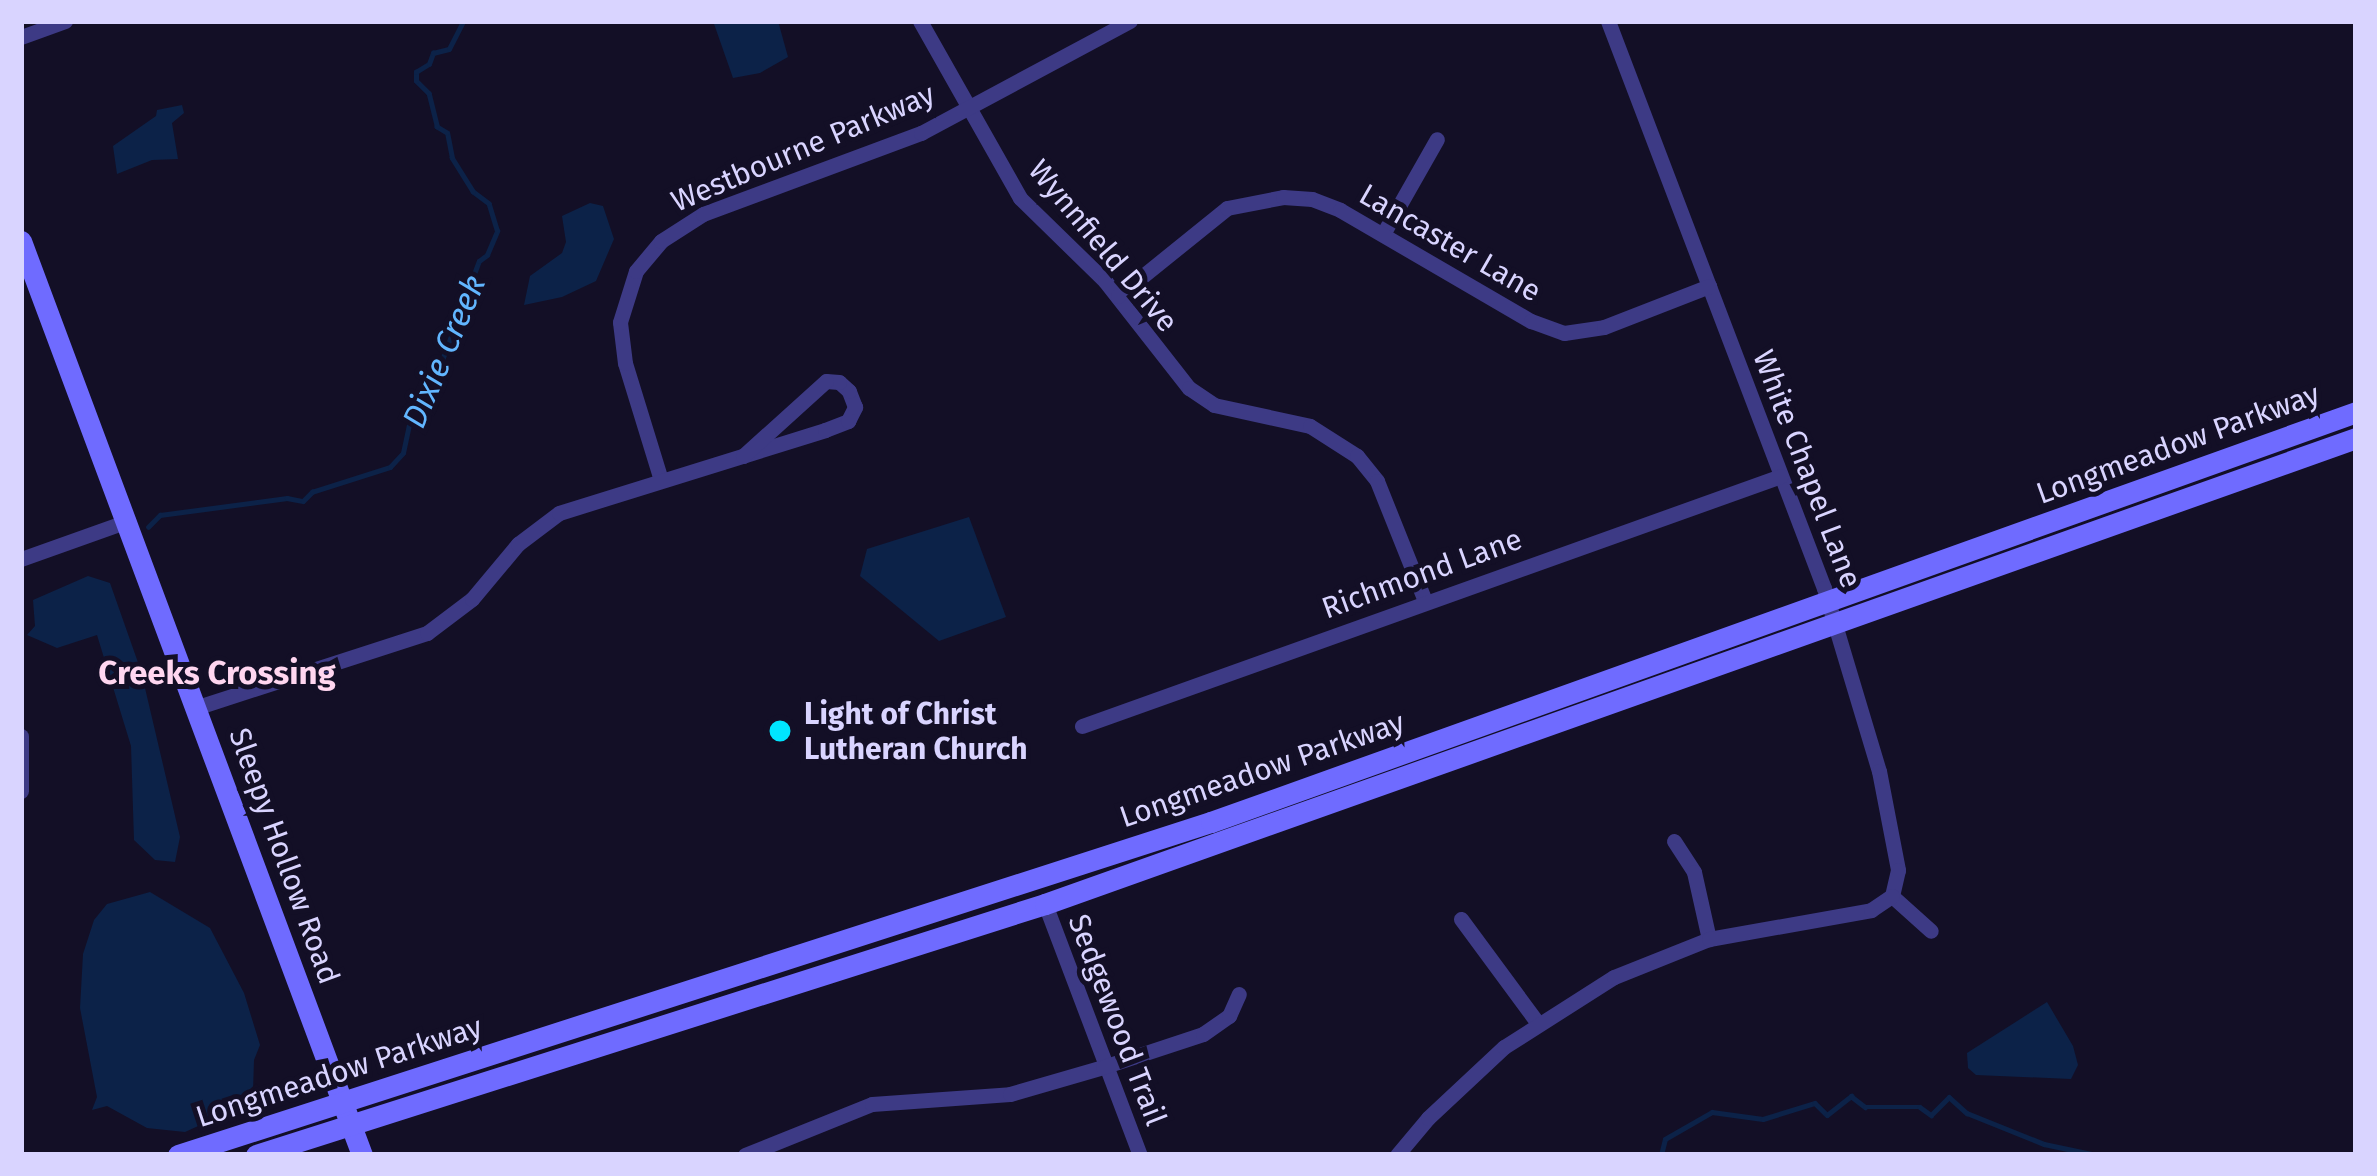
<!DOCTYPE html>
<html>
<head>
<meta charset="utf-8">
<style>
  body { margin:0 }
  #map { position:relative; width:2377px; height:1176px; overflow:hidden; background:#130f26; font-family:"Fira Sans",sans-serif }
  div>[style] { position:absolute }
  .water>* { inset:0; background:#0c2248 }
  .stream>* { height:4.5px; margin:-2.25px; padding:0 2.25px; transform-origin:2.25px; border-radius:2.25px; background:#0c2248 }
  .street>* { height:15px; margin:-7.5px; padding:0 7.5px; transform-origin:7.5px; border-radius:7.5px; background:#3d3a85 }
  .secondary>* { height:21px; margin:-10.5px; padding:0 10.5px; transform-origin:10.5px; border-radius:10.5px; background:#6f6bff }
  .dots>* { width:33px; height:33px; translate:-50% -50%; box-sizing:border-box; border:6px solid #130f26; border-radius:50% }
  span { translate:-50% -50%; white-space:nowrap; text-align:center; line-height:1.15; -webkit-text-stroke:10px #130f26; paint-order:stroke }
  .street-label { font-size:30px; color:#d9d4ff }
  .poi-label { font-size:30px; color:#d9d4ff; font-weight:700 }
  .left { translate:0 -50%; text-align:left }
  .water-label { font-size:33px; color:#62b6ff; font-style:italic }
  .neighbourhood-label { font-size:33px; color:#ffd6f0; font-weight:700 }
  .frame { position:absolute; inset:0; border:24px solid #d9d4ff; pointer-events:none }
</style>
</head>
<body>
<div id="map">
  <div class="water">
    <div style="clip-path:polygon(713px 21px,778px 21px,788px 57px,760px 73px,733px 78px)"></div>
    <div style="clip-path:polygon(182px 105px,184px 113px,172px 123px,178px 159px,152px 160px,117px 174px,113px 146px,156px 116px,157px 110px)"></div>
    <div style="clip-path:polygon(590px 203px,603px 206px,614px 239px,596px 281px,562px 297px,524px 305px,530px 276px,562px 253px,566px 242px,562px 216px)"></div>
    <div style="clip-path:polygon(969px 517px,1006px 617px,939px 641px,860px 576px,867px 549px)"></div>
    <div style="clip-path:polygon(88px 576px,110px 583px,141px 671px,180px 837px,175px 862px,155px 860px,134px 840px,131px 746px,97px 635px,57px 648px,27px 635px,35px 626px,33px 600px)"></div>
    <div style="clip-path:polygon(150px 892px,210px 928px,244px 993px,260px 1045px,254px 1060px,253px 1091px,238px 1108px,185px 1132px,147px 1128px,107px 1106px,92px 1110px,97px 1097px,80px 1008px,83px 954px,94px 920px,107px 904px)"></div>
    <div style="clip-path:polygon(2047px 1002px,2073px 1046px,2078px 1065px,2071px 1079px,1976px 1075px,1968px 1068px,1967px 1053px)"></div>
  </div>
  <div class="stream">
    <div style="left:148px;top:527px;width:17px;rotate:-45deg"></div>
    <div style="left:160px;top:515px;width:128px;rotate:-7.6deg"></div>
    <div style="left:287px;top:498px;width:16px;rotate:11deg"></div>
    <div style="left:303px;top:501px;width:13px;rotate:-45deg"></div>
    <div style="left:312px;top:492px;width:82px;rotate:-17.8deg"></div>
    <div style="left:390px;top:467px;width:19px;rotate:-47deg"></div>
    <div style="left:403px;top:453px;width:30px;rotate:-78deg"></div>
    <div style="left:409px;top:424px;width:60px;rotate:-61.3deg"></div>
    <div style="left:438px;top:371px;width:117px;rotate:-69.6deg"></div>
    <div style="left:479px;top:261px;width:10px;rotate:-37deg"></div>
    <div style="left:487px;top:255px;width:26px;rotate:-67deg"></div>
    <div style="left:497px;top:231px;width:28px;rotate:-107deg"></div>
    <div style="left:489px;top:204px;width:20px;rotate:-143deg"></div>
    <div style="left:473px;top:192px;width:40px;rotate:-122deg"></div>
    <div style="left:452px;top:158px;width:25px;rotate:-101deg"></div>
    <div style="left:447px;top:133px;width:12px;rotate:-149deg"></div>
    <div style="left:437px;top:127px;width:34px;rotate:-104deg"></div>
    <div style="left:429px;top:94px;width:18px;rotate:-135deg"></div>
    <div style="left:416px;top:81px;width:9px;rotate:-90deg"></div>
    <div style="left:416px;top:72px;width:15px;rotate:-32deg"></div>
    <div style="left:429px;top:64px;width:12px;rotate:-70deg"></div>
    <div style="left:433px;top:53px;width:16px;rotate:-14deg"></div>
    <div style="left:449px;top:49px;width:31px;rotate:-63deg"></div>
    <div style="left:1661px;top:1155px;width:16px;rotate:-76deg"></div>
    <div style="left:1665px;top:1139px;width:54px;rotate:-29.9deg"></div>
    <div style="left:1712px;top:1112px;width:51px;rotate:7.8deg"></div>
    <div style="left:1763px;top:1119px;width:54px;rotate:-17.1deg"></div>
    <div style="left:1815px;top:1103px;width:17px;rotate:45deg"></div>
    <div style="left:1827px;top:1115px;width:31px;rotate:-38deg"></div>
    <div style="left:1851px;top:1096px;width:18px;rotate:38deg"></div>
    <div style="left:1865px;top:1107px;width:55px"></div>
    <div style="left:1920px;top:1107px;width:14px;rotate:36deg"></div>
    <div style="left:1931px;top:1115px;width:25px;rotate:-45deg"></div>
    <div style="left:1949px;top:1097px;width:24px;rotate:42deg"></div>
    <div style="left:1967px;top:1113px;width:83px;rotate:21.9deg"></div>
    <div style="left:2044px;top:1144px;width:53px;rotate:11.9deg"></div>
  </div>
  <div class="street">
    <div style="left:920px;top:21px;width:203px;rotate:60.5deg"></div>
    <div style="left:1020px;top:198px;width:119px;rotate:44.3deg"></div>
    <div style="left:1105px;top:281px;width:136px;rotate:51.9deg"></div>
    <div style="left:1189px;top:388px;width:30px;rotate:34deg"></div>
    <div style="left:1214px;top:405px;width:98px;rotate:12.3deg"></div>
    <div style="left:1310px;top:426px;width:56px;rotate:32.6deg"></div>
    <div style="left:1357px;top:456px;width:32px;rotate:51deg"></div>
    <div style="left:1377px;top:481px;width:129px;rotate:68.2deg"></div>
    <div style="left:1608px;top:21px;width:607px;rotate:69.15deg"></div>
    <div style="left:1824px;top:588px;width:191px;rotate:73.3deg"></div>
    <div style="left:1879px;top:771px;width:101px;rotate:79.1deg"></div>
    <div style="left:1898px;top:870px;width:27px;rotate:103deg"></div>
    <div style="left:21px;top:37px;width:47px;rotate:-20deg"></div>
    <div style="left:1383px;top:234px;width:109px;rotate:-60.4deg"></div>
    <div style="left:1118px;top:296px;width:140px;rotate:-38.9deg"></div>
    <div style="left:1227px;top:208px;width:57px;rotate:-11.1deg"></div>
    <div style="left:1283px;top:197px;width:29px;rotate:4deg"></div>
    <div style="left:1312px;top:199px;width:30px;rotate:21deg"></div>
    <div style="left:1340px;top:210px;width:221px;rotate:30.2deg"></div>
    <div style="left:1531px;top:321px;width:35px;rotate:20deg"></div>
    <div style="left:1564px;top:333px;width:40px;rotate:-8.5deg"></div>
    <div style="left:1604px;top:327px;width:113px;rotate:-21.3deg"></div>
    <div style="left:661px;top:480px;width:122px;rotate:-107.1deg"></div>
    <div style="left:625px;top:363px;width:41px;rotate:-97deg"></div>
    <div style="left:620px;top:322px;width:53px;rotate:-72.6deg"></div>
    <div style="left:636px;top:271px;width:39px;rotate:-50deg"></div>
    <div style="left:661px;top:241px;width:50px;rotate:-32.7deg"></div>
    <div style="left:703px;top:214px;width:233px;rotate:-20.4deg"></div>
    <div style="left:921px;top:133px;width:237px;rotate:-28.2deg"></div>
    <div style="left:21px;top:559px;width:114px;rotate:-19.6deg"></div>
    <div style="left:198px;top:707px;width:241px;rotate:-17.9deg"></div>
    <div style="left:427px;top:633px;width:56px;rotate:-37.1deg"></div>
    <div style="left:472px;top:599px;width:72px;rotate:-50.1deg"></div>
    <div style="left:518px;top:544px;width:51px;rotate:-37.1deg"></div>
    <div style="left:559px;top:513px;width:279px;rotate:-17.3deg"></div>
    <div style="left:825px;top:430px;width:25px;rotate:-21deg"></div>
    <div style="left:848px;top:421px;width:16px;rotate:-63deg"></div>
    <div style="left:855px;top:407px;width:17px;rotate:-111deg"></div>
    <div style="left:849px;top:391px;width:13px;rotate:-138deg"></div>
    <div style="left:839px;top:382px;width:13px;rotate:-176deg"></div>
    <div style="left:826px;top:381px;width:112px;rotate:137.9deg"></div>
    <div style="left:1082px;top:726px;width:742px;rotate:-19.68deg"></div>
    <div style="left:21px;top:736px;width:55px;rotate:90deg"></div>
    <div style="left:1674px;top:841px;width:37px;rotate:57deg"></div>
    <div style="left:1694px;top:872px;width:69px;rotate:77.4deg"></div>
    <div style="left:1892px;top:896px;width:52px;rotate:41.9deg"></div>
    <div style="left:1045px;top:904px;width:268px;rotate:69.3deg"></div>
    <div style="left:1461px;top:919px;width:128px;rotate:53.6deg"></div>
    <div style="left:745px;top:1155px;width:137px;rotate:-21.9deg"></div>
    <div style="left:872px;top:1104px;width:138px;rotate:-4.1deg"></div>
    <div style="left:1010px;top:1094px;width:97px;rotate:-16.2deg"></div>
    <div style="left:1103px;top:1067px;width:105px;rotate:-18.3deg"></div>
    <div style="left:1203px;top:1034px;width:32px;rotate:-35deg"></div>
    <div style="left:1229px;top:1016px;width:24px;rotate:-66deg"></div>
    <div style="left:1397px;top:1155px;width:48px;rotate:-50deg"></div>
    <div style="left:1428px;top:1118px;width:104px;rotate:-43.1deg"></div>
    <div style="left:1504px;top:1047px;width:130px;rotate:-32.5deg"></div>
    <div style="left:1614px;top:977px;width:102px;rotate:-21.8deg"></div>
    <div style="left:1709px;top:939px;width:165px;rotate:-10.1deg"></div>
    <div style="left:1871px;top:910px;width:25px;rotate:-34deg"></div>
  </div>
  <div class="secondary">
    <div style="left:21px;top:241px;width:976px;rotate:69.54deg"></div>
    <div style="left:178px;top:1155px;width:1085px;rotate:-17.87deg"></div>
    <div style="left:1211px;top:822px;width:1216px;rotate:-19.7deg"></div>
    <div style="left:256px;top:1155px;width:828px;rotate:-17.65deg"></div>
    <div style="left:1045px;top:904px;width:1391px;rotate:-19.57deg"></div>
  </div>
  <div class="dots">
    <div style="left:780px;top:731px;background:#00e5ff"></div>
  </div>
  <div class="street-label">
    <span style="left:803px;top:148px;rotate:-23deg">Westbourne Parkway</span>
    <span style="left:1450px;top:243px;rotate:30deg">Lancaster Lane</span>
    <span style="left:1103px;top:246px;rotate:50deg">Wynnfield Drive</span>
    <span style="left:2178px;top:444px;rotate:-20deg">Longmeadow Parkway</span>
    <span style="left:1807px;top:469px;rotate:69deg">White Chapel Lane</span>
    <span style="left:1422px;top:574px;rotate:-20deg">Richmond Lane</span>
    <span style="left:1262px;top:770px;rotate:-19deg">Longmeadow Parkway</span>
    <span style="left:284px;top:856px;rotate:70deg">Sleepy Hollow Road</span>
    <span style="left:1117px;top:1020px;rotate:69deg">Sedgewood Trail</span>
    <span style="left:339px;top:1072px;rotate:-18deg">Longmeadow Parkway</span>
  </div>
  <div class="poi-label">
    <span class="left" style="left:804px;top:731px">Light of Christ<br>Lutheran Church</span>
  </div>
  <div class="water-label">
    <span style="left:445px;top:352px;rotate:-67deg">Dixie Creek</span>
  </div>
  <div class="neighbourhood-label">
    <span style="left:217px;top:674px">Creeks Crossing</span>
  </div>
  <div class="frame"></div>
</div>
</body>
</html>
